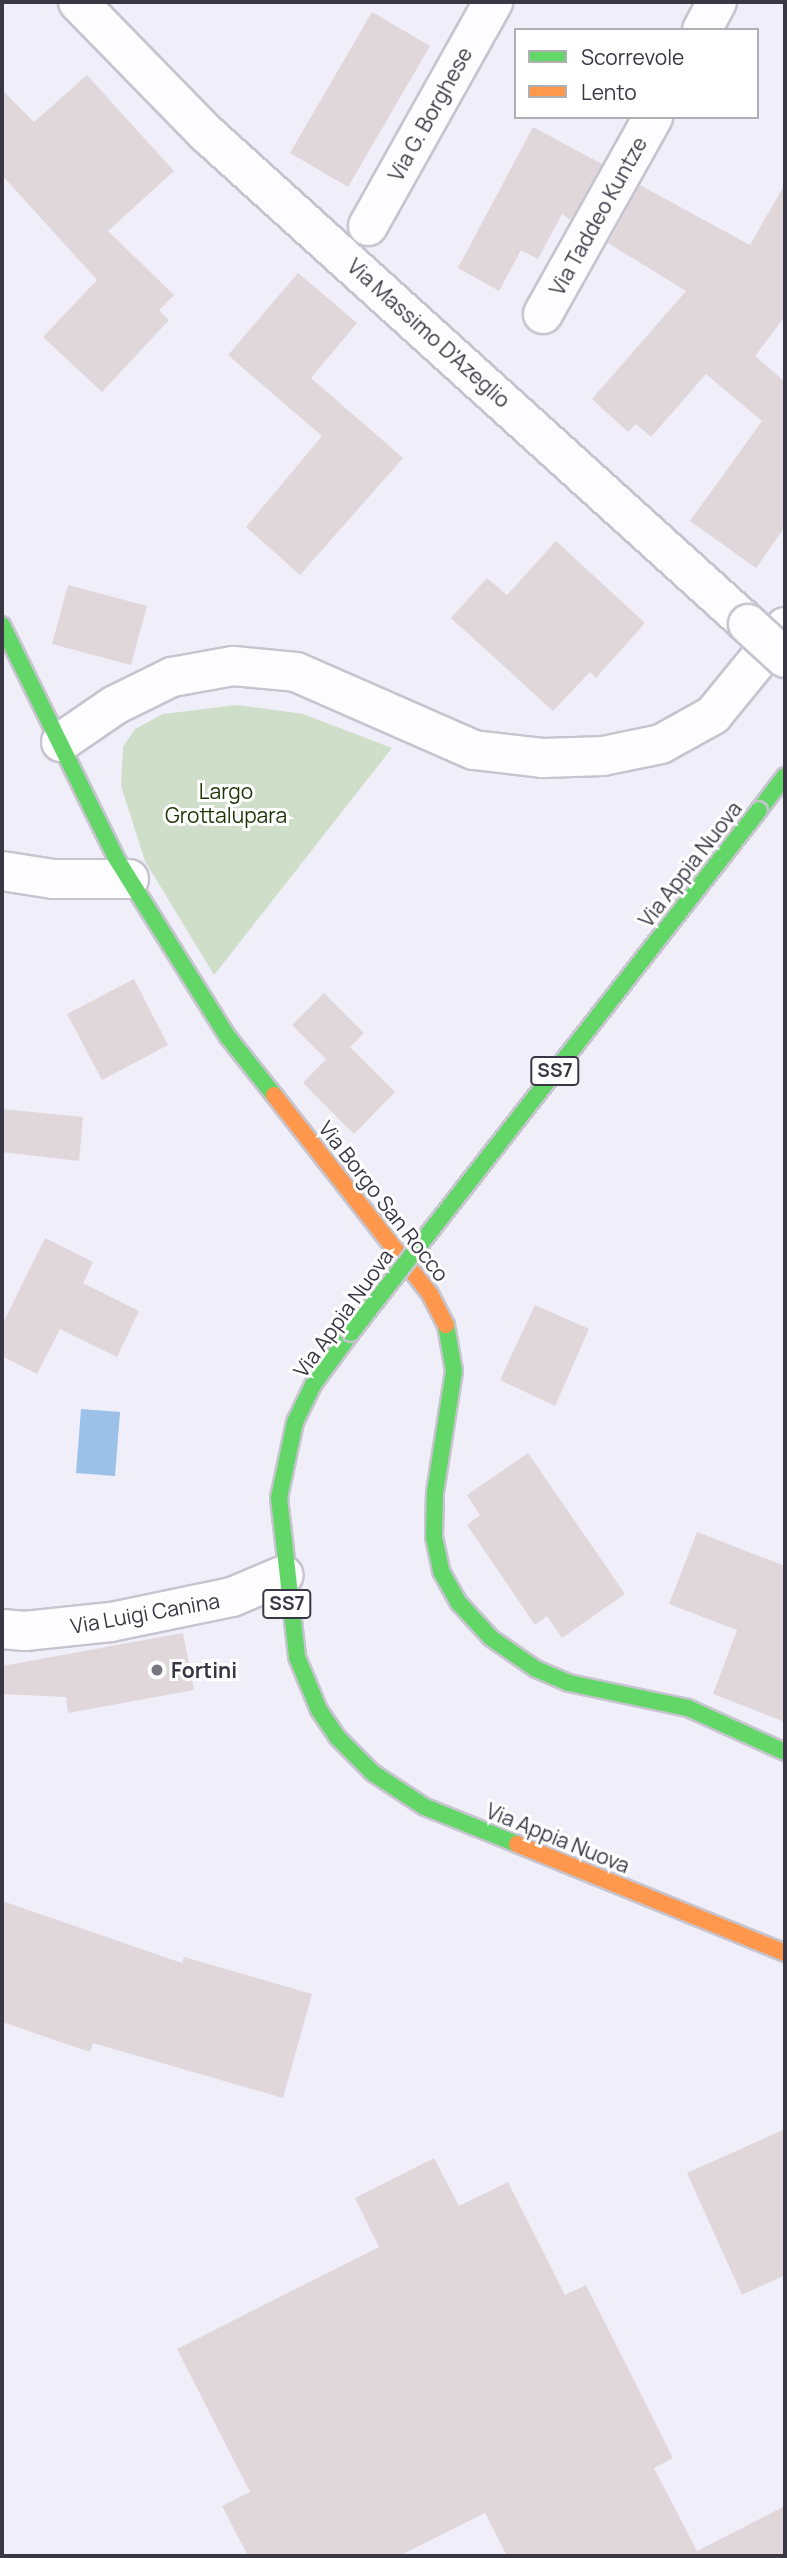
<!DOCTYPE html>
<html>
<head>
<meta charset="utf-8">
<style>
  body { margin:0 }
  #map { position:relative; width:787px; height:2558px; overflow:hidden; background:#f0eef8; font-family:Manrope,sans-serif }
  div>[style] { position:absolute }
  .green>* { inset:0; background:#cedec8 }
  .water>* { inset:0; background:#9bc1e9 }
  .building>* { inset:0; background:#e0d7da }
  .roads { filter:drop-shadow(2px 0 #c6c4ce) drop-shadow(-2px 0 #c6c4ce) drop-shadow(0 2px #c6c4ce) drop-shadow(0 -2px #c6c4ce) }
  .street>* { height:38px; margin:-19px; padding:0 19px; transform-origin:19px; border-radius:19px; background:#fdfcfe }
  .fast>* { height:16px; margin:-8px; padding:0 8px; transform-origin:8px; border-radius:8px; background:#63d668 }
  .slow>* { height:16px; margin:-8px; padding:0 8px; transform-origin:8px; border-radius:8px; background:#ff974d }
  .bridges { filter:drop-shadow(2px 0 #c6c4ce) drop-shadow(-2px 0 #c6c4ce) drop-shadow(0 2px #c6c4ce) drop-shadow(0 -2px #c6c4ce) }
  .street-bridge>* { height:38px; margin:-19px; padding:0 19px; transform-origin:19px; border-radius:19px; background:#fdfcfe }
  .fast-bridge>* { height:16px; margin:-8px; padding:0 8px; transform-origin:8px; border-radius:8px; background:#63d668 }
  .dots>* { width:19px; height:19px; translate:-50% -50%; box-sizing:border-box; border:4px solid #fff; border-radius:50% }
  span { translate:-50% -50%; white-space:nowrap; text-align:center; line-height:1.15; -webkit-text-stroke:6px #fff; paint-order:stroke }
  .shield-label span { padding:2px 5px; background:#fff; border:2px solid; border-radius:5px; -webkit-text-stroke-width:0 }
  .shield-label { font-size:19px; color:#3a3744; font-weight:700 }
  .street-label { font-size:21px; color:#3a3744 }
  .park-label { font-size:21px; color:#1d3506 }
  .poi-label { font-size:21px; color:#3a3744; font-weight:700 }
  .left { translate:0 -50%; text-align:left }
  .frame { position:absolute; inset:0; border:4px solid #3a3744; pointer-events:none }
  .legend { position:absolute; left:514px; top:28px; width:245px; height:91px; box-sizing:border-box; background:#fff; border:2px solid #b0afb4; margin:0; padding:9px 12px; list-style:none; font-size:21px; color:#3a3744 }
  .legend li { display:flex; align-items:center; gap:14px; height:35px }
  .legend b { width:35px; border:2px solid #b0afb4 }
</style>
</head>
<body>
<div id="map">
  <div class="green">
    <div style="clip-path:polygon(237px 705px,303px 714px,392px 748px,214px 975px,145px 861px,121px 786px,123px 747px,135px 729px,163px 714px)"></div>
  </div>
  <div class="water">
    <div style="clip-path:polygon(81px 1409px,120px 1412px,115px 1476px,76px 1473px)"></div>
  </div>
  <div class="building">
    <div style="clip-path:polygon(372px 12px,430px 46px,348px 187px,290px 153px)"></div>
    <div style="clip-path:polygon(87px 75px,174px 171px,108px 231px,174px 295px,159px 310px,169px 320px,102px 392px,43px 337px,97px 280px,2px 175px,2px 90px,34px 122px)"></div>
    <div style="clip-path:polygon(533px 127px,602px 164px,571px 220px,562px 214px,538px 259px,521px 250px,499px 291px,458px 268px)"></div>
    <div style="clip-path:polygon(785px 184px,785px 316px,755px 356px,785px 382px,785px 527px,756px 568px,690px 521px,762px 421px,706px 374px,651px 437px,636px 424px,628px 432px,592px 399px,686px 291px,608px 243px,640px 185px,750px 245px)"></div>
    <div style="clip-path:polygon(298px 273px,357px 323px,311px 378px,403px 458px,300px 575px,246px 527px,322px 436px,228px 355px)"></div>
    <div style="clip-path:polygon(556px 541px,645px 623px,596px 678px,590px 672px,553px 711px,451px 618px,487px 578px,507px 595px)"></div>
    <div style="clip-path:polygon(68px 585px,147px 606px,131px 665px,52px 644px)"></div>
    <div style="clip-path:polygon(134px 979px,168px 1045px,102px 1080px,67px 1014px)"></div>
    <div style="clip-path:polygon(324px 993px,364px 1033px,350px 1047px,395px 1092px,354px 1134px,303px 1083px,326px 1059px,292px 1025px)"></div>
    <div style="clip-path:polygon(2px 1109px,83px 1117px,79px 1161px,2px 1152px)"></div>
    <div style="clip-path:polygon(45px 1238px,93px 1262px,83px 1283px,139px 1311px,117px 1357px,60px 1329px,37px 1374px,2px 1356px,2px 1325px)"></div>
    <div style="clip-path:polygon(535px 1305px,589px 1329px,555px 1406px,500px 1380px)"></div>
    <div style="clip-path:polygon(528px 1453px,625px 1594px,562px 1638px,547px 1616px,535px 1625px,467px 1525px,480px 1515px,467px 1495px)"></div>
    <div style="clip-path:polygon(697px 1532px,785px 1566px,785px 1722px,713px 1694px,737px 1630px,669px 1604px)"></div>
    <div style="clip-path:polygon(183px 1633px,194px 1690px,68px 1713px,66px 1697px,2px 1694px,2px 1666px)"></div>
    <div style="clip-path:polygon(2px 1901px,182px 1963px,184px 1957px,312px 1994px,283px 2098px,93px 2043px,90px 2052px,2px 2022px)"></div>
    <div style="clip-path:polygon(785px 2129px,785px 2275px,742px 2295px,687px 2173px)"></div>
    <div style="clip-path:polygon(434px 2158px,459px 2206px,508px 2182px,565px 2295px,586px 2285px,673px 2458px,654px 2468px,697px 2551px,785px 2506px,785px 2556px,507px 2556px,485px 2513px,399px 2556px,248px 2556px,222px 2506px,250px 2492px,177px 2349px,379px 2247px,355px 2198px)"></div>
  </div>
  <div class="roads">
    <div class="street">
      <div style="left:78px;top:2px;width:185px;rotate:45.7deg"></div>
      <div style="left:207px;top:134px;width:730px;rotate:42.17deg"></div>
      <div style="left:702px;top:30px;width:32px;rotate:-62deg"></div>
      <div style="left:368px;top:226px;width:257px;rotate:-60.8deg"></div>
      <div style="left:543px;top:314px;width:226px;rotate:-60.8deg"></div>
      <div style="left:61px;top:742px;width:65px;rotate:-34.4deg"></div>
      <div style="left:115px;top:705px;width:64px;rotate:-26.2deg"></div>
      <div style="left:172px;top:677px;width:62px;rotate:-10.2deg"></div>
      <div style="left:233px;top:666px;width:63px;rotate:5.4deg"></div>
      <div style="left:296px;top:672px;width:194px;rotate:23.7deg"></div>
      <div style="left:474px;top:750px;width:68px;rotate:6.7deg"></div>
      <div style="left:542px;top:758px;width:61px;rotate:-1.9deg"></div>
      <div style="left:603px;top:756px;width:59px;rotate:-11.7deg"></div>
      <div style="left:661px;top:744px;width:60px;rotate:-29.1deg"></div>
      <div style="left:713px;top:715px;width:114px;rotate:-50.7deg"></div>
      <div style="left:2px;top:871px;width:52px;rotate:8.9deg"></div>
      <div style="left:53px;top:879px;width:76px"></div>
      <div style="left:2px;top:1629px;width:23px;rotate:5deg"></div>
      <div style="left:25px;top:1631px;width:86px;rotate:-6deg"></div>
      <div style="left:111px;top:1622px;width:124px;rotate:-11.7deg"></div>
      <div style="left:232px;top:1597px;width:56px;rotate:-22.9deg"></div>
    </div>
    <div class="fast">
      <div style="left:2px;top:625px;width:259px;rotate:63.9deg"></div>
      <div style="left:116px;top:858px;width:211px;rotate:58deg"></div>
      <div style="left:228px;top:1037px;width:74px;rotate:51.6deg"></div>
      <div style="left:759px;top:810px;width:43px;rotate:-52.6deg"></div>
      <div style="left:446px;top:1325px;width:47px;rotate:80.1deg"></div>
      <div style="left:454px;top:1371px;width:122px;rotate:98.9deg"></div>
      <div style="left:435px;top:1492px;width:45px;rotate:91.3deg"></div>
      <div style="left:434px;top:1537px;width:35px;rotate:78deg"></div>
      <div style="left:441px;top:1571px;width:37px;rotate:61deg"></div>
      <div style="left:459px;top:1603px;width:47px;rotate:47.6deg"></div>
      <div style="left:491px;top:1638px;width:55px;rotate:34.6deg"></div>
      <div style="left:536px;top:1669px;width:36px;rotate:23deg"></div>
      <div style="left:569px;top:1683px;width:122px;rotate:11.9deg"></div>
      <div style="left:688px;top:1708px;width:107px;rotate:24.4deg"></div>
      <div style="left:351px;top:1333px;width:64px;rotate:126.2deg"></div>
      <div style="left:313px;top:1385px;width:41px;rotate:115.9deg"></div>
      <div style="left:295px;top:1422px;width:78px;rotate:101.9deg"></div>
      <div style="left:279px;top:1498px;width:160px;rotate:83.5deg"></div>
      <div style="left:297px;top:1657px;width:57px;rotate:67.5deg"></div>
      <div style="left:319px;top:1710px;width:32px;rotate:56deg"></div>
      <div style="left:337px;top:1737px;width:51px;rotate:45deg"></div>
      <div style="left:373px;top:1773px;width:62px;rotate:33.2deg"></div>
      <div style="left:425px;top:1807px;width:99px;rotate:21.9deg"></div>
    </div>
    <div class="slow">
      <div style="left:274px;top:1095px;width:253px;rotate:51.9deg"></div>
      <div style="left:430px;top:1294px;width:35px;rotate:63deg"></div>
      <div style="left:517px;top:1844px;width:289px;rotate:22.1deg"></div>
    </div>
  </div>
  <div class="bridges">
    <div class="street-bridge">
      <div style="left:748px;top:624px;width:50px;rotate:42.6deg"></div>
    </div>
    <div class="fast-bridge">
      <div style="left:351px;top:1333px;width:663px;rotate:-52.04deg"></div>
    </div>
  </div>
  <div class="dots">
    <div style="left:157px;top:1670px;background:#7a7783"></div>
  </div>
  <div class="shield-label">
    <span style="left:555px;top:1071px">SS7</span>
    <span style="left:287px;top:1604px">SS7</span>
  </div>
  <div class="street-label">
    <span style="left:430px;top:114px;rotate:-61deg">Via G. Borghese</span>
    <span style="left:598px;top:216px;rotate:-61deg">Via Taddeo Kuntze</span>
    <span style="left:429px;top:333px;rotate:42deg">Via Massimo D'Azeglio</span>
    <span style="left:690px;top:864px;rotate:-52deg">Via Appia Nuova</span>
    <span style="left:384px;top:1201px;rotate:52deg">Via Borgo San Rocco</span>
    <span style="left:343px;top:1313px;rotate:-54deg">Via Appia Nuova</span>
    <span style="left:145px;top:1613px;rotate:-10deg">Via Luigi Canina</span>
    <span style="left:558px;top:1838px;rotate:22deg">Via Appia Nuova</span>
  </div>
  <div class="park-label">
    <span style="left:226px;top:803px">Largo<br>Grottalupara</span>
  </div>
  <div class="poi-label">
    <span class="left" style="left:171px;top:1670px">Fortini</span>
  </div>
  <div class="frame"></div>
  <ul class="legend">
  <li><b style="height:9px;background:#63d668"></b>Scorrevole</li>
  <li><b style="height:9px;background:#ff974d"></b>Lento</li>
  </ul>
</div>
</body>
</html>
